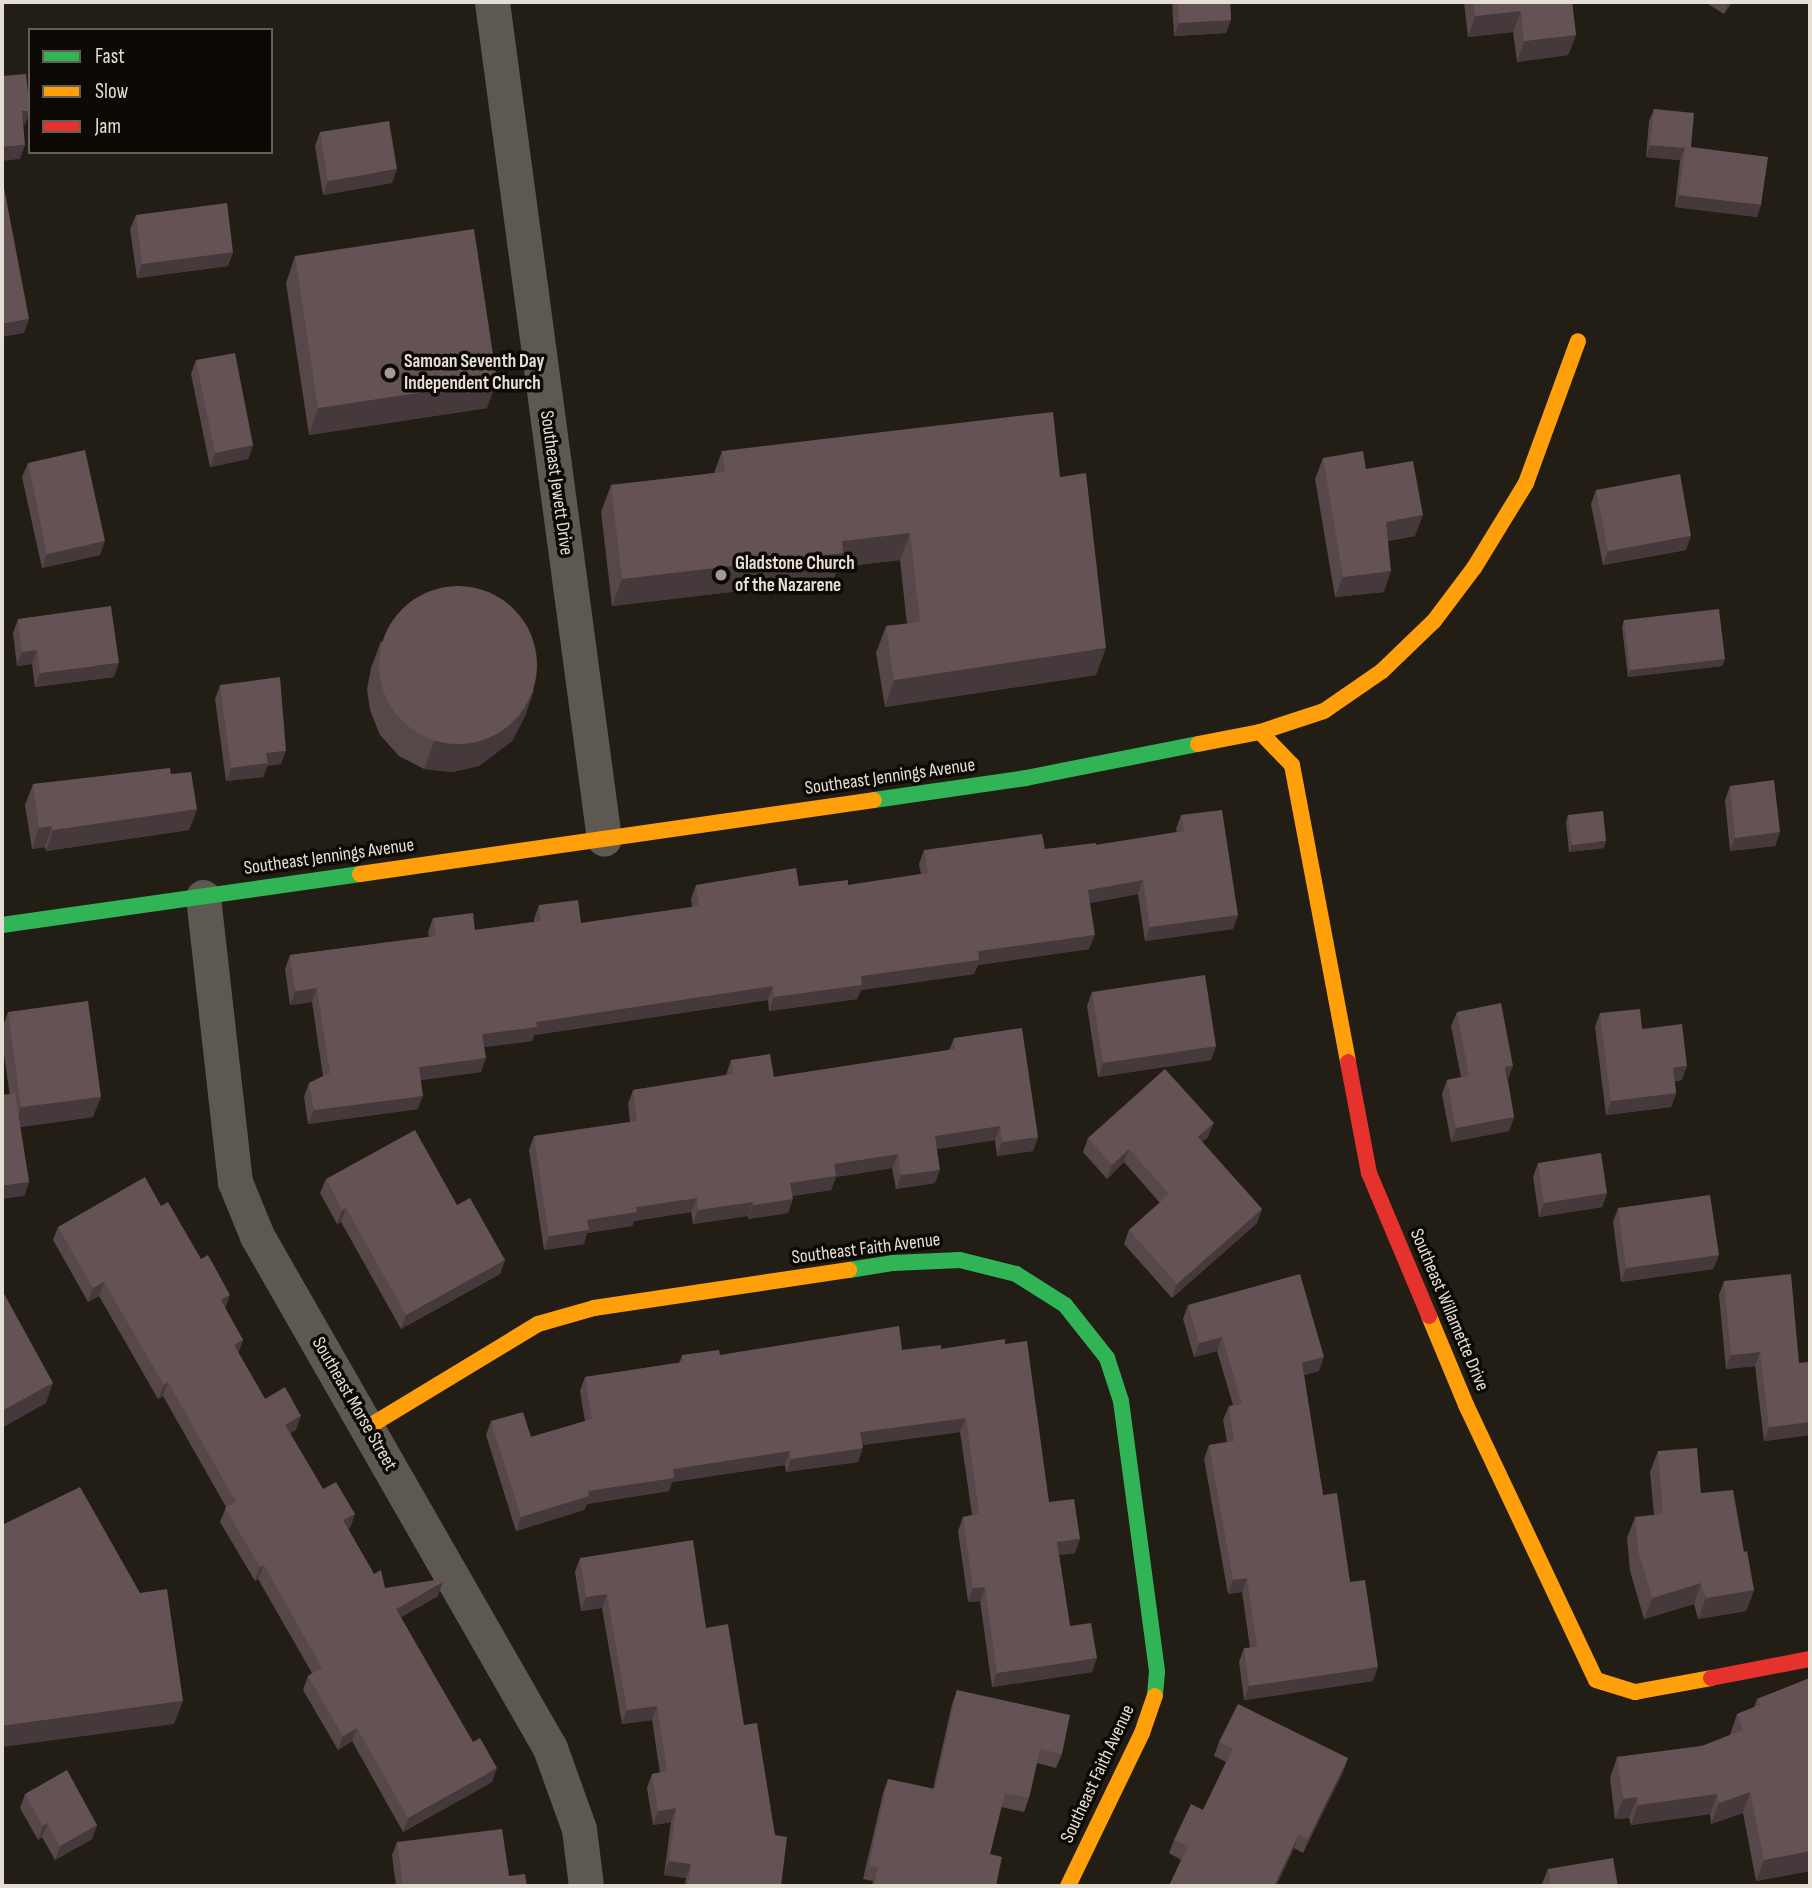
<!DOCTYPE html>
<html>
<head>
<meta charset="utf-8">
<style>
  body { margin:0 }
  #map { position:relative; width:1812px; height:1888px; overflow:hidden; background:#221e16; font-family:"Sofia Sans Condensed",sans-serif }
  div>[style] { position:absolute }
  .street>* { height:35px; margin:-17.5px; padding:0 17.5px; transform-origin:17.5px; border-radius:17.5px; background:#5d5952 }
  .fast>* { height:16px; margin:-8px; padding:0 8px; transform-origin:8px; border-radius:8px; background:#30b455 }
  .slow>* { height:16px; margin:-8px; padding:0 8px; transform-origin:8px; border-radius:8px; background:#ff9f0a }
  .jam>* { height:16px; margin:-8px; padding:0 8px; transform-origin:8px; border-radius:8px; background:#e5322d }
  .wall>* { inset:0; background:#564748 }
  .shaded-wall>* { inset:0; background:#46393b }
  .building>* { inset:0; background:#645254 }
  .round { border-radius:50% }
  .dots>* { width:19px; height:19px; translate:-50% -50%; box-sizing:border-box; border:4px solid #0d0904; border-radius:50% }
  span { translate:-50% -50%; white-space:nowrap; text-align:center; line-height:1.15; -webkit-text-stroke:7px #0d0904; paint-order:stroke }
  .poi-label { font-size:19px; color:#e5ded5; font-weight:700 }
  .left { translate:0 -50%; text-align:left }
  .street-label { font-size:19px; color:#e5ded5 }
  .frame { position:absolute; inset:0; border:4px solid #e5ded5; pointer-events:none }
  .legend { position:absolute; left:28px; top:28px; width:245px; height:126px; box-sizing:border-box; background:#0d0904; border:2px solid #635e58; margin:0; padding:9px 12px; list-style:none; font-size:21px; color:#e5ded5 }
  .legend li { display:flex; align-items:center; gap:14px; height:35px }
  .legend b { width:35px; border:2px solid #635e58 }
</style>
</head>
<body>
<div id="map">
  <div class="street">
    <div style="left:492px;top:2px;width:844px;rotate:82.38deg"></div>
    <div style="left:203px;top:897px;width:287px;rotate:83.6deg"></div>
    <div style="left:235px;top:1182px;width:58px;rotate:67.8deg"></div>
    <div style="left:257px;top:1236px;width:590px;rotate:60.22deg"></div>
    <div style="left:550px;top:1748px;width:86px;rotate:70.3deg"></div>
    <div style="left:579px;top:1829px;width:57px;rotate:83deg"></div>
  </div>
  <div class="fast">
    <div style="left:874px;top:800px;width:154px;rotate:-8.2deg"></div>
    <div style="left:1026px;top:778px;width:175px;rotate:-11.2deg"></div>
    <div style="left:2px;top:925px;width:362px;rotate:-8.1deg"></div>
    <div style="left:849px;top:1270px;width:45px;rotate:-9deg"></div>
    <div style="left:893px;top:1263px;width:67px;rotate:-2.6deg"></div>
    <div style="left:960px;top:1260px;width:58px;rotate:14deg"></div>
    <div style="left:1016px;top:1274px;width:58px;rotate:32.3deg"></div>
    <div style="left:1065px;top:1305px;width:68px;rotate:51.6deg"></div>
    <div style="left:1107px;top:1358px;width:45px;rotate:72deg"></div>
    <div style="left:1121px;top:1401px;width:273px;rotate:82.4deg"></div>
    <div style="left:1157px;top:1672px;width:24px;rotate:95deg"></div>
  </div>
  <div class="slow">
    <div style="left:1260px;top:732px;width:46px;rotate:45.9deg"></div>
    <div style="left:1292px;top:765px;width:302px;rotate:79.3deg"></div>
    <div style="left:1198px;top:744px;width:63px;rotate:-11deg"></div>
    <div style="left:1260px;top:732px;width:67px;rotate:-18.2deg"></div>
    <div style="left:1324px;top:711px;width:70px;rotate:-34.6deg"></div>
    <div style="left:1382px;top:671px;width:72px;rotate:-43.9deg"></div>
    <div style="left:1434px;top:621px;width:66px;rotate:-53deg"></div>
    <div style="left:1474px;top:568px;width:100px;rotate:-58.5deg"></div>
    <div style="left:1526px;top:483px;width:151px;rotate:-69.9deg"></div>
    <div style="left:360px;top:874px;width:519px;rotate:-8.19deg"></div>
    <div style="left:1429px;top:1316px;width:96px;rotate:67.4deg"></div>
    <div style="left:1466px;top:1405px;width:304px;rotate:64.7deg"></div>
    <div style="left:1596px;top:1680px;width:41px;rotate:17.1deg"></div>
    <div style="left:1635px;top:1692px;width:77px;rotate:-10.4deg"></div>
    <div style="left:368px;top:1427px;width:199px;rotate:-31.2deg"></div>
    <div style="left:538px;top:1324px;width:58px;rotate:-15.9deg"></div>
    <div style="left:594px;top:1308px;width:258px;rotate:-8.5deg"></div>
    <div style="left:1068px;top:1886px;width:170px;rotate:-64.2deg"></div>
    <div style="left:1142px;top:1733px;width:39px;rotate:-71deg"></div>
  </div>
  <div class="jam">
    <div style="left:1348px;top:1062px;width:113px;rotate:79.3deg"></div>
    <div style="left:1369px;top:1173px;width:155px;rotate:67.2deg"></div>
    <div style="left:1711px;top:1678px;width:101px;rotate:-10.9deg"></div>
  </div>
  <div class="wall">
    <div style="clip-path:polygon(1172px 2px,1230px 2px,1231px 20px,1226px 33px,1174px 36px)"></div>
    <div style="clip-path:polygon(1464px 2px,1572px 2px,1576px 35px,1568px 55px,1517px 62px,1513px 32px,1468px 37px)"></div>
    <div style="clip-path:polygon(1705px 2px,1732px 2px,1724px 14px)"></div>
    <div style="clip-path:polygon(1654px 109px,1691px 147px,1757px 217px,1675px 207px,1680px 160px,1646px 157px,1649px 121px)"></div>
    <div style="clip-path:polygon(320px 132px,392px 183px,323px 195px,315px 146px)"></div>
    <div style="clip-path:polygon(136px 215px,233px 252px,228px 266px,137px 278px,130px 229px)"></div>
    <div style="clip-path:polygon(295px 256px,487px 408px,309px 435px,286px 283px)"></div>
    <div style="clip-path:polygon(196px 360px,253px 445px,248px 459px,210px 467px,191px 374px)"></div>
    <div style="clip-path:polygon(722px 451px,1060px 477px,1096px 675px,885px 707px,876px 653px,886px 626px,907px 624px,900px 560px,838px 567px,833px 580px,612px 606px,601px 512px,611px 485px,714px 473px)"></div>
    <div style="clip-path:polygon(1323px 458px,1415px 536px,1388px 541px,1384px 592px,1335px 597px,1315px 479px)"></div>
    <div style="clip-path:polygon(28px 463px,100px 555px,42px 568px,22px 477px)"></div>
    <div style="clip-path:polygon(1596px 490px,1686px 550px,1603px 565px,1591px 504px)"></div>
    <div style="clip-path:polygon(18px 619px,114px 677px,35px 687px,32px 664px,17px 666px,13px 633px)"></div>
    <div style="clip-path:polygon(1624px 620px,1725px 659px,1722px 666px,1628px 677px,1622px 627px)"></div>
    <div style="clip-path:polygon(381px 641px,534px 690px,525px 716px,512px 741px,479px 766px,452px 772px,424px 769px,399px 756px,380px 735px,370px 710px,367px 689px,371px 668px)"></div>
    <div style="clip-path:polygon(220px 685px,281px 764px,267px 766px,263px 777px,226px 781px,215px 699px)"></div>
    <div style="clip-path:polygon(171px 774px,197px 809px,189px 830px,46px 851px,45px 847px,32px 849px,25px 805px,33px 784px)"></div>
    <div style="clip-path:polygon(1730px 786px,1780px 832px,1775px 846px,1730px 851px,1725px 800px)"></div>
    <div style="clip-path:polygon(1181px 815px,1238px 915px,1233px 929px,1145px 941px,1138px 894px,1090px 903px,1089px 949px,978px 965px,974px 974px,861px 990px,857px 999px,769px 1011px,768px 1000px,534px 1035px,532px 1041px,484px 1047px,481px 1072px,421px 1080px,418px 1109px,308px 1124px,304px 1097px,309px 1083px,323px 1076px,312px 1002px,290px 1005px,285px 969px,290px 955px,429px 937px,428px 932px,433px 918px,475px 930px,534px 922px,534px 919px,539px 905px,581px 923px,692px 907px,691px 899px,696px 885px,799px 886px,848px 885px,921px 874px,919px 864px,924px 850px,1045px 849px,1096px 845px,1177px 832px,1176px 829px)"></div>
    <div style="clip-path:polygon(1568px 815px,1604px 848px,1569px 852px,1566px 822px)"></div>
    <div style="clip-path:polygon(1092px 992px,1216px 1046px,1211px 1060px,1098px 1077px,1087px 1006px)"></div>
    <div style="clip-path:polygon(8px 1012px,93px 1117px,20px 1127px,29px 1182px,24px 1196px,2px 1040px,2px 1029px)"></div>
    <div style="clip-path:polygon(1457px 1012px,1508px 1080px,1514px 1117px,1509px 1131px,1451px 1142px,1442px 1094px,1447px 1080px,1461px 1077px,1451px 1026px)"></div>
    <div style="clip-path:polygon(1600px 1013px,1642px 1029px,1682px 1080px,1675px 1081px,1676px 1093px,1671px 1107px,1606px 1115px,1595px 1027px)"></div>
    <div style="clip-path:polygon(954px 1038px,1038px 1137px,1033px 1151px,997px 1156px,995px 1140px,937px 1149px,935px 1183px,896px 1189px,892px 1168px,836px 1177px,831px 1190px,792px 1196px,788px 1213px,748px 1219px,748px 1216px,693px 1224px,691px 1212px,634px 1221px,632px 1226px,587px 1233px,584px 1244px,544px 1250px,529px 1150px,534px 1136px,630px 1122px,628px 1104px,633px 1090px,726px 1075px,731px 1060px,774px 1077px,949px 1050px)"></div>
    <div style="clip-path:polygon(1208px 1137px,1202px 1142px,1262px 1209px,1257px 1223px,1172px 1298px,1124px 1244px,1129px 1230px,1160px 1203px,1124px 1162px,1107px 1179px,1083px 1152px,1088px 1138px)"></div>
    <div style="clip-path:polygon(1538px 1163px,1607px 1193px,1602px 1207px,1539px 1217px,1533px 1177px)"></div>
    <div style="clip-path:polygon(326px 1179px,457px 1205px,505px 1260px,500px 1274px,401px 1329px,341px 1222px,337px 1224px,320px 1193px)"></div>
    <div style="clip-path:polygon(161px 1206px,225px 1309px,243px 1340px,238px 1352px,265px 1399px,296px 1430px,290px 1433px,323px 1489px,355px 1514px,350px 1528px,348px 1529px,374px 1574px,385px 1588px,438px 1596px,401px 1617px,492px 1782px,403px 1832px,352px 1741px,338px 1750px,303px 1690px,308px 1676px,312px 1673px,258px 1579px,255px 1581px,220px 1522px,226px 1507px,163px 1396px,158px 1399px,99px 1296px,88px 1302px,53px 1240px,58px 1227px)"></div>
    <div style="clip-path:polygon(1618px 1208px,1719px 1255px,1713px 1269px,1621px 1282px,1613px 1222px)"></div>
    <div style="clip-path:polygon(1724px 1281px,1799px 1363px,1810px 1362px,1810px 1435px,1764px 1441px,1755px 1366px,1726px 1369px,1719px 1295px)"></div>
    <div style="clip-path:polygon(1188px 1305px,1319px 1371px,1304px 1375px,1323px 1495px,1350px 1582px,1373px 1681px,1244px 1700px,1239px 1662px,1244px 1648px,1250px 1648px,1242px 1592px,1228px 1594px,1204px 1459px,1209px 1445px,1227px 1442px,1223px 1420px,1229px 1406px,1233px 1405px,1217px 1351px,1194px 1357px,1183px 1319px)"></div>
    <div style="clip-path:polygon(1005px 1344px,1049px 1502px,1075px 1553px,1059px 1555px,1070px 1626px,1092px 1672px,992px 1687px,980px 1601px,968px 1602px,958px 1531px,963px 1517px,972px 1515px,960px 1432px,862px 1445px,858px 1462px,786px 1472px,785px 1465px,672px 1482px,669px 1491px,587px 1504px,584px 1510px,516px 1531px,486px 1435px,491px 1421px,531px 1437px,585px 1421px,580px 1391px,585px 1377px,679px 1363px,682px 1355px,720px 1355px,941px 1349px)"></div>
    <div style="clip-path:polygon(1658px 1451px,1701px 1493px,1744px 1552px,1754px 1590px,1746px 1611px,1698px 1619px,1694px 1604px,1644px 1619px,1630px 1571px,1627px 1538px,1635px 1517px,1654px 1515px,1650px 1472px)"></div>
    <div style="clip-path:polygon(580px 1558px,706px 1628px,744px 1725px,781px 1886px,685px 1886px,686px 1878px,664px 1875px,671px 1822px,653px 1825px,647px 1788px,652px 1774px,660px 1773px,652px 1720px,622px 1724px,602px 1608px,581px 1611px,575px 1572px)"></div>
    <div style="clip-path:polygon(1810px 1678px,1810px 1871px,1756px 1881px,1743px 1813px,1711px 1824px,1710px 1814px,1631px 1825px,1629px 1818px,1615px 1819px,1610px 1778px,1617px 1757px,1702px 1746px,1730px 1735px,1737px 1714px,1754px 1707px,1757px 1699px)"></div>
    <div style="clip-path:polygon(957px 1690px,1062px 1754px,1056px 1768px,1037px 1763px,1029px 1798px,1024px 1812px,1001px 1807px,990px 1854px,996px 1886px,872px 1886px,873px 1881px,863px 1879px,883px 1793px,888px 1779px,933px 1789px,952px 1704px)"></div>
    <div style="clip-path:polygon(1219px 1742px,1348px 1758px,1343px 1772px,1303px 1853px,1294px 1848px,1276px 1886px,1169px 1886px,1181px 1860px,1169px 1853px,1174px 1840px,1203px 1810px,1226px 1762px,1214px 1756px)"></div>
    <div style="clip-path:polygon(25px 1794px,97px 1825px,92px 1839px,55px 1860px,42px 1837px,38px 1840px,20px 1808px)"></div>
    <div style="clip-path:polygon(397px 1842px,509px 1876px,527px 1886px,396px 1886px,392px 1855px)"></div>
    <div style="clip-path:polygon(1548px 1869px,1618px 1886px,1541px 1886px)"></div>
  </div>
  <div class="shaded-wall">
    <div style="clip-path:polygon(1728px 2px,1732px 2px,1724px 14px)"></div>
    <div style="clip-path:polygon(1521px 11px,1513px 32px,1468px 37px,1475px 16px)"></div>
    <div style="clip-path:polygon(1231px 20px,1226px 33px,1174px 36px,1179px 23px)"></div>
    <div style="clip-path:polygon(1576px 35px,1568px 55px,1517px 62px,1524px 41px)"></div>
    <div style="clip-path:polygon(22px 111px,30px 111px,25px 125px,17px 125px)"></div>
    <div style="clip-path:polygon(25px 145px,20px 159px,2px 161px,2px 147px)"></div>
    <div style="clip-path:polygon(1650px 145px,1685px 148px,1680px 160px,1646px 157px)"></div>
    <div style="clip-path:polygon(397px 169px,392px 183px,323px 195px,328px 181px)"></div>
    <div style="clip-path:polygon(1679px 195px,1761px 205px,1757px 217px,1675px 207px)"></div>
    <div style="clip-path:polygon(233px 252px,228px 266px,137px 278px,142px 264px)"></div>
    <div style="clip-path:polygon(29px 319px,24px 333px,2px 337px,2px 324px)"></div>
    <div style="clip-path:polygon(497px 381px,487px 408px,309px 435px,318px 408px)"></div>
    <div style="clip-path:polygon(253px 445px,248px 459px,210px 467px,215px 453px)"></div>
    <div style="clip-path:polygon(1423px 515px,1415px 536px,1378px 542px,1386px 522px)"></div>
    <div style="clip-path:polygon(910px 533px,900px 560px,838px 567px,833px 580px,612px 606px,622px 579px,842px 541px)"></div>
    <div style="clip-path:polygon(1691px 536px,1686px 550px,1603px 565px,1608px 551px)"></div>
    <div style="clip-path:polygon(105px 541px,100px 555px,42px 568px,47px 554px)"></div>
    <div style="clip-path:polygon(1391px 571px,1384px 592px,1335px 597px,1343px 577px)"></div>
    <div style="clip-path:polygon(1106px 648px,1096px 675px,885px 707px,894px 680px)"></div>
    <div style="clip-path:polygon(37px 650px,32px 664px,17px 666px,22px 652px)"></div>
    <div style="clip-path:polygon(1725px 659px,1722px 666px,1628px 677px,1630px 670px)"></div>
    <div style="clip-path:polygon(119px 663px,114px 677px,35px 687px,40px 673px)"></div>
    <div style="clip-path:polygon(534px 690px,525px 716px,512px 741px,479px 766px,452px 772px,424px 769px,434px 742px)"></div>
    <div style="clip-path:polygon(286px 751px,281px 764px,267px 766px,263px 777px,226px 781px,231px 768px,266px 753px)"></div>
    <div style="clip-path:polygon(197px 809px,189px 830px,46px 851px,53px 830px)"></div>
    <div style="clip-path:polygon(52px 826px,45px 847px,32px 849px,39px 828px)"></div>
    <div style="clip-path:polygon(1780px 832px,1775px 846px,1730px 851px,1735px 838px)"></div>
    <div style="clip-path:polygon(1606px 841px,1604px 848px,1569px 852px,1572px 845px)"></div>
    <div style="clip-path:polygon(1143px 880px,1138px 894px,1083px 904px,1088px 890px)"></div>
    <div style="clip-path:polygon(1238px 915px,1233px 929px,1145px 941px,1150px 927px)"></div>
    <div style="clip-path:polygon(1095px 935px,1089px 949px,978px 965px,974px 974px,861px 990px,857px 999px,769px 1011px,774px 997px,861px 976px,978px 951px)"></div>
    <div style="clip-path:polygon(773px 986px,768px 1000px,534px 1035px,532px 1041px,477px 1048px,482px 1034px,536px 1022px)"></div>
    <div style="clip-path:polygon(317px 988px,312px 1002px,290px 1005px,295px 991px)"></div>
    <div style="clip-path:polygon(1216px 1046px,1211px 1060px,1098px 1077px,1103px 1063px)"></div>
    <div style="clip-path:polygon(486px 1058px,481px 1072px,414px 1081px,419px 1067px)"></div>
    <div style="clip-path:polygon(1513px 1066px,1508px 1080px,1505px 1067px)"></div>
    <div style="clip-path:polygon(1687px 1066px,1682px 1080px,1668px 1082px,1673px 1068px)"></div>
    <div style="clip-path:polygon(1676px 1093px,1671px 1107px,1606px 1115px,1611px 1101px)"></div>
    <div style="clip-path:polygon(423px 1096px,418px 1109px,308px 1124px,314px 1110px)"></div>
    <div style="clip-path:polygon(101px 1097px,93px 1117px,14px 1128px,21px 1107px)"></div>
    <div style="clip-path:polygon(1514px 1117px,1509px 1131px,1451px 1142px,1456px 1128px)"></div>
    <div style="clip-path:polygon(1214px 1123px,1208px 1137px,1193px 1151px,1198px 1137px)"></div>
    <div style="clip-path:polygon(1000px 1126px,995px 1140px,930px 1150px,935px 1136px)"></div>
    <div style="clip-path:polygon(1038px 1137px,1033px 1151px,997px 1156px,1002px 1142px)"></div>
    <div style="clip-path:polygon(1129px 1149px,1124px 1162px,1107px 1179px,1112px 1165px)"></div>
    <div style="clip-path:polygon(898px 1154px,892px 1168px,836px 1177px,831px 1190px,785px 1197px,790px 1183px,834px 1164px)"></div>
    <div style="clip-path:polygon(940px 1170px,935px 1183px,896px 1189px,901px 1175px)"></div>
    <div style="clip-path:polygon(29px 1182px,24px 1196px,2px 1199px,2px 1186px)"></div>
    <div style="clip-path:polygon(1607px 1193px,1602px 1207px,1539px 1217px,1544px 1203px)"></div>
    <div style="clip-path:polygon(697px 1198px,691px 1212px,634px 1221px,632px 1226px,587px 1233px,584px 1244px,544px 1250px,549px 1236px,587px 1220px,636px 1207px)"></div>
    <div style="clip-path:polygon(793px 1199px,788px 1213px,748px 1219px,753px 1205px)"></div>
    <div style="clip-path:polygon(753px 1202px,748px 1216px,693px 1224px,698px 1210px)"></div>
    <div style="clip-path:polygon(346px 1208px,341px 1222px,337px 1224px,342px 1210px)"></div>
    <div style="clip-path:polygon(1262px 1209px,1257px 1223px,1172px 1298px,1177px 1284px)"></div>
    <div style="clip-path:polygon(1719px 1255px,1713px 1269px,1621px 1282px,1626px 1268px)"></div>
    <div style="clip-path:polygon(505px 1260px,500px 1274px,401px 1329px,406px 1315px)"></div>
    <div style="clip-path:polygon(104px 1282px,99px 1296px,88px 1302px,93px 1288px)"></div>
    <div style="clip-path:polygon(230px 1295px,225px 1309px,221px 1300px)"></div>
    <div style="clip-path:polygon(1222px 1337px,1217px 1351px,1194px 1357px,1199px 1343px)"></div>
    <div style="clip-path:polygon(243px 1340px,238px 1354px,234px 1345px)"></div>
    <div style="clip-path:polygon(1760px 1352px,1755px 1366px,1726px 1369px,1731px 1355px)"></div>
    <div style="clip-path:polygon(1324px 1357px,1319px 1371px,1297px 1377px,1302px 1363px)"></div>
    <div style="clip-path:polygon(168px 1382px,163px 1396px,158px 1399px,164px 1385px)"></div>
    <div style="clip-path:polygon(53px 1383px,46px 1403px,2px 1428px,2px 1411px)"></div>
    <div style="clip-path:polygon(301px 1416px,296px 1430px,280px 1439px,285px 1425px)"></div>
    <div style="clip-path:polygon(966px 1418px,960px 1432px,855px 1446px,860px 1432px)"></div>
    <div style="clip-path:polygon(1810px 1422px,1810px 1435px,1764px 1441px,1769px 1427px)"></div>
    <div style="clip-path:polygon(863px 1448px,858px 1462px,786px 1472px,791px 1459px)"></div>
    <div style="clip-path:polygon(790px 1451px,785px 1465px,672px 1482px,669px 1491px,587px 1504px,584px 1510px,516px 1531px,521px 1517px,588px 1491px,673px 1469px)"></div>
    <div style="clip-path:polygon(355px 1514px,350px 1528px,338px 1534px,343px 1520px)"></div>
    <div style="clip-path:polygon(1080px 1539px,1075px 1553px,1052px 1556px,1057px 1542px)"></div>
    <div style="clip-path:polygon(264px 1565px,258px 1579px,255px 1581px,260px 1567px)"></div>
    <div style="clip-path:polygon(1247px 1578px,1242px 1592px,1228px 1594px,1233px 1580px)"></div>
    <div style="clip-path:polygon(443px 1582px,438px 1596px,391px 1623px,396px 1609px)"></div>
    <div style="clip-path:polygon(1701px 1583px,1694px 1604px,1644px 1619px,1652px 1598px)"></div>
    <div style="clip-path:polygon(985px 1587px,980px 1601px,968px 1602px,973px 1588px)"></div>
    <div style="clip-path:polygon(1754px 1590px,1746px 1611px,1698px 1619px,1706px 1598px)"></div>
    <div style="clip-path:polygon(607px 1594px,602px 1608px,581px 1611px,586px 1597px)"></div>
    <div style="clip-path:polygon(1097px 1658px,1092px 1672px,992px 1687px,997px 1673px)"></div>
    <div style="clip-path:polygon(1378px 1667px,1373px 1681px,1244px 1700px,1249px 1686px)"></div>
    <div style="clip-path:polygon(183px 1701px,174px 1724px,2px 1747px,2px 1726px)"></div>
    <div style="clip-path:polygon(657px 1706px,652px 1720px,622px 1724px,627px 1710px)"></div>
    <div style="clip-path:polygon(357px 1728px,352px 1741px,338px 1750px,343px 1736px)"></div>
    <div style="clip-path:polygon(1348px 1758px,1343px 1772px,1303px 1853px,1308px 1839px)"></div>
    <div style="clip-path:polygon(497px 1768px,492px 1782px,403px 1832px,408px 1818px)"></div>
    <div style="clip-path:polygon(1750px 1792px,1743px 1813px,1711px 1824px,1719px 1803px)"></div>
    <div style="clip-path:polygon(1717px 1794px,1710px 1814px,1631px 1825px,1638px 1805px)"></div>
    <div style="clip-path:polygon(1637px 1797px,1629px 1818px,1615px 1819px,1623px 1799px)"></div>
    <div style="clip-path:polygon(676px 1808px,671px 1822px,653px 1825px,658px 1811px)"></div>
    <div style="clip-path:polygon(47px 1823px,42px 1837px,38px 1840px,43px 1826px)"></div>
    <div style="clip-path:polygon(97px 1825px,92px 1839px,55px 1860px,60px 1846px)"></div>
    <div style="clip-path:polygon(1299px 1834px,1294px 1848px,1276px 1886px,1274px 1886px)"></div>
    <div style="clip-path:polygon(1810px 1851px,1810px 1871px,1756px 1881px,1764px 1860px)"></div>
    <div style="clip-path:polygon(669px 1861px,691px 1864px,686px 1878px,664px 1875px)"></div>
  </div>
  <div class="building">
    <div style="clip-path:polygon(1178px 2px,1230px 2px,1231px 20px,1179px 23px)"></div>
    <div style="clip-path:polygon(1474px 2px,1572px 2px,1576px 35px,1524px 41px,1521px 11px,1475px 16px)"></div>
    <div style="clip-path:polygon(26px 74px,30px 111px,22px 111px,25px 145px,2px 147px,2px 76px)"></div>
    <div style="clip-path:polygon(1654px 109px,1694px 113px,1691px 147px,1768px 157px,1761px 205px,1679px 195px,1685px 148px,1650px 145px)"></div>
    <div style="clip-path:polygon(389px 121px,397px 169px,328px 181px,320px 132px)"></div>
    <div style="clip-path:polygon(2px 177px,29px 319px,2px 324px)"></div>
    <div style="clip-path:polygon(227px 203px,233px 252px,142px 264px,136px 215px)"></div>
    <div style="clip-path:polygon(474px 229px,497px 381px,318px 408px,295px 256px)"></div>
    <div style="clip-path:polygon(235px 353px,253px 445px,215px 453px,196px 360px)"></div>
    <div style="clip-path:polygon(1053px 412px,1060px 477px,1086px 473px,1106px 648px,894px 680px,886px 626px,920px 622px,910px 533px,842px 541px,843px 553px,622px 579px,611px 485px,725px 472px,722px 451px)"></div>
    <div style="clip-path:polygon(85px 450px,105px 541px,47px 554px,28px 463px)"></div>
    <div style="clip-path:polygon(1363px 451px,1366px 469px,1413px 461px,1423px 515px,1386px 522px,1391px 571px,1343px 577px,1323px 458px)"></div>
    <div style="clip-path:polygon(1680px 474px,1691px 536px,1608px 551px,1596px 490px)"></div>
    <div class="round" style="left:379px;top:586px;width:158px;height:158px"></div>
    <div style="clip-path:polygon(111px 606px,119px 663px,40px 673px,37px 650px,22px 652px,18px 619px)"></div>
    <div style="clip-path:polygon(1719px 609px,1725px 659px,1630px 670px,1624px 620px)"></div>
    <div style="clip-path:polygon(280px 677px,286px 751px,266px 753px,268px 763px,231px 768px,220px 685px)"></div>
    <div style="clip-path:polygon(170px 768px,171px 774px,191px 772px,197px 809px,53px 830px,52px 826px,39px 828px,33px 784px)"></div>
    <div style="clip-path:polygon(1774px 780px,1780px 832px,1735px 838px,1730px 786px)"></div>
    <div style="clip-path:polygon(1222px 810px,1238px 915px,1150px 927px,1143px 880px,1088px 890px,1095px 935px,978px 951px,979px 960px,861px 976px,862px 985px,774px 997px,773px 986px,536px 1022px,537px 1027px,482px 1034px,486px 1058px,419px 1067px,423px 1096px,314px 1110px,309px 1083px,330px 1073px,317px 988px,295px 991px,290px 955px,436px 936px,433px 918px,473px 913px,475px 930px,541px 921px,539px 905px,578px 900px,581px 923px,699px 906px,696px 885px,796px 868px,799px 886px,848px 880px,848px 885px,928px 873px,924px 850px,1042px 834px,1045px 849px,1096px 843px,1096px 845px,1184px 831px,1181px 815px)"></div>
    <div style="clip-path:polygon(1603px 811px,1606px 841px,1572px 845px,1568px 815px)"></div>
    <div style="clip-path:polygon(1205px 975px,1216px 1046px,1103px 1063px,1092px 992px)"></div>
    <div style="clip-path:polygon(88px 1001px,101px 1097px,21px 1107px,8px 1012px)"></div>
    <div style="clip-path:polygon(1501px 1003px,1513px 1066px,1505px 1067px,1514px 1117px,1456px 1128px,1447px 1080px,1469px 1076px,1457px 1012px)"></div>
    <div style="clip-path:polygon(1640px 1009px,1642px 1029px,1682px 1024px,1687px 1066px,1673px 1068px,1676px 1093px,1611px 1101px,1600px 1013px)"></div>
    <div style="clip-path:polygon(1022px 1028px,1038px 1137px,1002px 1142px,1000px 1126px,935px 1136px,940px 1170px,901px 1175px,898px 1154px,834px 1164px,836px 1176px,790px 1183px,793px 1199px,753px 1205px,753px 1202px,698px 1210px,697px 1198px,636px 1207px,637px 1212px,587px 1220px,589px 1230px,549px 1236px,534px 1136px,637px 1121px,633px 1090px,733px 1074px,731px 1060px,770px 1054px,774px 1077px,955px 1049px,954px 1038px)"></div>
    <div style="clip-path:polygon(1165px 1069px,1214px 1123px,1198px 1137px,1262px 1209px,1177px 1284px,1129px 1230px,1169px 1194px,1129px 1149px,1112px 1165px,1088px 1138px)"></div>
    <div style="clip-path:polygon(15px 1093px,29px 1182px,2px 1186px,2px 1095px)"></div>
    <div style="clip-path:polygon(415px 1130px,457px 1205px,470px 1198px,505px 1260px,406px 1315px,346px 1208px,342px 1210px,326px 1179px)"></div>
    <div style="clip-path:polygon(1601px 1153px,1607px 1193px,1544px 1203px,1538px 1163px)"></div>
    <div style="clip-path:polygon(145px 1177px,161px 1206px,168px 1202px,201px 1259px,208px 1255px,230px 1295px,221px 1300px,243px 1340px,234px 1345px,265px 1399px,285px 1387px,301px 1416px,285px 1425px,323px 1489px,336px 1482px,355px 1514px,343px 1520px,374px 1574px,381px 1570px,385px 1588px,442px 1579px,443px 1582px,396px 1609px,473px 1742px,480px 1738px,497px 1768px,408px 1818px,357px 1728px,343px 1736px,308px 1676px,322px 1668px,264px 1565px,260px 1567px,225px 1508px,236px 1502px,168px 1382px,164px 1385px,104px 1282px,93px 1288px,58px 1227px)"></div>
    <div style="clip-path:polygon(1710px 1195px,1719px 1255px,1626px 1268px,1618px 1208px)"></div>
    <div style="clip-path:polygon(1300px 1274px,1324px 1357px,1302px 1363px,1323px 1495px,1337px 1493px,1350px 1582px,1365px 1580px,1378px 1667px,1249px 1686px,1244px 1648px,1257px 1647px,1247px 1578px,1233px 1580px,1209px 1445px,1234px 1441px,1229px 1406px,1242px 1404px,1222px 1337px,1199px 1343px,1188px 1305px)"></div>
    <div style="clip-path:polygon(1791px 1274px,1799px 1363px,1810px 1362px,1810px 1422px,1769px 1427px,1760px 1352px,1731px 1355px,1724px 1281px)"></div>
    <div style="clip-path:polygon(2px 1290px,53px 1383px,2px 1411px)"></div>
    <div style="clip-path:polygon(899px 1326px,902px 1350px,941px 1345px,941px 1349px,1005px 1339px,1005px 1344px,1027px 1341px,1049px 1502px,1074px 1499px,1080px 1539px,1057px 1542px,1070px 1626px,1091px 1623px,1097px 1658px,997px 1673px,985px 1587px,973px 1588px,963px 1517px,979px 1514px,966px 1418px,860px 1432px,863px 1448px,791px 1459px,790px 1451px,673px 1469px,674px 1478px,588px 1491px,589px 1496px,521px 1517px,491px 1421px,523px 1412px,531px 1437px,592px 1419px,585px 1377px,683px 1362px,682px 1355px,719px 1350px,720px 1355px)"></div>
    <div style="clip-path:polygon(1697px 1448px,1701px 1493px,1733px 1490px,1744px 1552px,1747px 1551px,1754px 1590px,1706px 1598px,1701px 1583px,1652px 1598px,1638px 1550px,1635px 1517px,1663px 1514px,1658px 1451px)"></div>
    <div style="clip-path:polygon(80px 1487px,140px 1593px,167px 1589px,183px 1701px,2px 1726px,2px 1525px)"></div>
    <div style="clip-path:polygon(693px 1540px,706px 1628px,728px 1624px,744px 1725px,757px 1723px,775px 1835px,787px 1837px,781px 1886px,688px 1886px,691px 1864px,669px 1861px,676px 1808px,658px 1811px,652px 1774px,667px 1771px,657px 1706px,627px 1710px,607px 1594px,586px 1597px,580px 1558px)"></div>
    <div style="clip-path:polygon(1810px 1678px,1810px 1851px,1764px 1860px,1750px 1792px,1719px 1803px,1717px 1794px,1638px 1805px,1637px 1797px,1623px 1799px,1617px 1757px,1702px 1746px,1743px 1730px,1737px 1714px,1760px 1705px,1757px 1699px)"></div>
    <div style="clip-path:polygon(957px 1690px,1070px 1715px,1062px 1754px,1040px 1749px,1029px 1798px,1005px 1793px,990px 1854px,1002px 1857px,996px 1886px,874px 1886px,878px 1867px,869px 1865px,888px 1779px,935px 1789px)"></div>
    <div style="clip-path:polygon(1238px 1704px,1348px 1758px,1308px 1839px,1299px 1834px,1274px 1886px,1169px 1886px,1188px 1846px,1174px 1840px,1191px 1804px,1203px 1810px,1233px 1749px,1219px 1742px)"></div>
    <div style="clip-path:polygon(67px 1770px,97px 1825px,60px 1846px,47px 1823px,43px 1826px,25px 1794px)"></div>
    <div style="clip-path:polygon(502px 1829px,509px 1876px,525px 1874px,527px 1886px,403px 1886px,397px 1842px)"></div>
    <div style="clip-path:polygon(1613px 1858px,1618px 1886px,1551px 1886px,1548px 1869px)"></div>
  </div>
  <div class="dots">
    <div style="left:390px;top:373px;background:#a19b92"></div>
    <div style="left:721px;top:575px;background:#a19b92"></div>
  </div>
  <div class="poi-label">
    <span class="left" style="left:404px;top:373px">Samoan Seventh Day<br>Independent Church</span>
    <span class="left" style="left:735px;top:575px">Gladstone Church<br>of the Nazarene</span>
  </div>
  <div class="street-label">
    <span style="left:556px;top:483px;rotate:82deg">Southeast Jewett Drive</span>
    <span style="left:890px;top:777px;rotate:-8deg">Southeast Jennings Avenue</span>
    <span style="left:329px;top:857px;rotate:-8deg">Southeast Jennings Avenue</span>
    <span style="left:866px;top:1249px;rotate:-7deg">Southeast Faith Avenue</span>
    <span style="left:1449px;top:1310px;rotate:67deg">Southeast Willamette Drive</span>
    <span style="left:354px;top:1404px;rotate:60deg">Southeast Morse Street</span>
    <span style="left:1098px;top:1774px;rotate:-65deg">Southeast Faith Avenue</span>
  </div>
  <div class="frame"></div>
  <ul class="legend">
  <li><b style="height:9px;background:#30b455"></b>Fast</li>
  <li><b style="height:9px;background:#ff9f0a"></b>Slow</li>
  <li><b style="height:9px;background:#e5322d"></b>Jam</li>
  </ul>
</div>
</body>
</html>
